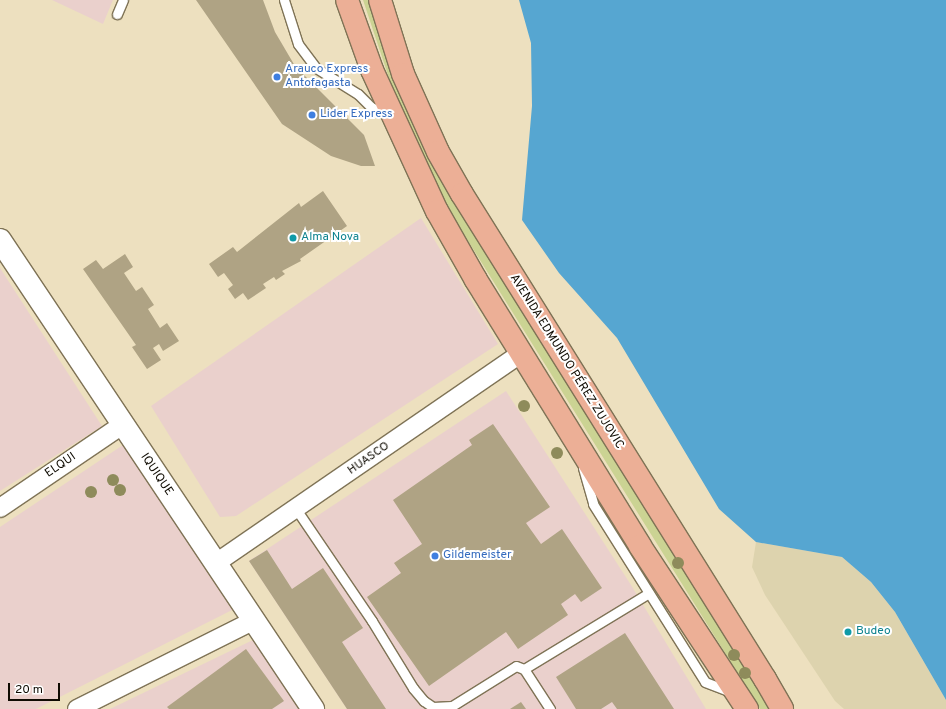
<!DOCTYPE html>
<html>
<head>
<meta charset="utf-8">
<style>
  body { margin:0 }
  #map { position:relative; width:946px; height:709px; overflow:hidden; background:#ede0bf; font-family:Overpass,sans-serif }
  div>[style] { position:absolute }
  .industrial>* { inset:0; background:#ead0cc }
  .green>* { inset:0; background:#cbd393 }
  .sand>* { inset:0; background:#ddd3ae }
  .water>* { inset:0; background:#56a6d1 }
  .building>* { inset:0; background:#afa384 }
  .roads { filter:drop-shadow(1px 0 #7f7356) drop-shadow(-1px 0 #7f7356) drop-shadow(0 1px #7f7356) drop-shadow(0 -1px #7f7356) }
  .service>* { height:9px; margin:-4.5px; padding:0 4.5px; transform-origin:4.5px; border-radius:4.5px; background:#fff }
  .minor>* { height:18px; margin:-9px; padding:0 9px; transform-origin:9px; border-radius:9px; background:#fff }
  .tertiary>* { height:22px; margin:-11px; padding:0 11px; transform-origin:11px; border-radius:11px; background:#fff }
  .trunk>* { height:22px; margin:-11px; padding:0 11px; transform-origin:11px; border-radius:11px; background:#ecaf96 }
  .trees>* { width:12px; height:12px; margin:-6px; border-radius:50%; background:#8e8b5b }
  .dots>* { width:11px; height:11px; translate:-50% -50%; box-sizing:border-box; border:2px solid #fff; border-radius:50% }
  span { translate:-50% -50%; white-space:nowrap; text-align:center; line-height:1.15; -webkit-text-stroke:4px #fff; paint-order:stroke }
  .shop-label { font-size:12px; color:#366cbe }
  .left { translate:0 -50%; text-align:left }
  .culture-label { font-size:12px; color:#0d838f }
  .street-label { font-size:12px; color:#0f0b02 }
  .scale { position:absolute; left:8px; top:683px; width:52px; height:18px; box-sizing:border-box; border:2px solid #0f0b02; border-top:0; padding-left:5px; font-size:12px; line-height:14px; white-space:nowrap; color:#0f0b02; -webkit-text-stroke:3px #fff; paint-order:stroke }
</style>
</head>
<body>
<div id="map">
  <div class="industrial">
    <div style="clip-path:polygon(52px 0,113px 0,103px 24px)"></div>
    <div style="clip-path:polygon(421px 218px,498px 344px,236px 516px,220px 517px,151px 406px)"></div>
    <div style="clip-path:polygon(0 268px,102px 426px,0 491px)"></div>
    <div style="clip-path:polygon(506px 391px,631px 585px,706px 709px,347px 709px,249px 561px)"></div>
    <div style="clip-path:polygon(126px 443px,238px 607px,36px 709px,0 709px,0 527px)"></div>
    <div style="clip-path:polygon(255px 639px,300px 709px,110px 709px)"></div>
  </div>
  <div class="green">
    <div style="clip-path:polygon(363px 0,373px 0,410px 107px,771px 709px,760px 709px,460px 228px,427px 167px,393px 90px)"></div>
  </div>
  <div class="sand">
    <div style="clip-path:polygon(756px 542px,842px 557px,871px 582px,895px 612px,946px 700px,946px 709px,844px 709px,835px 701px,765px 595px,752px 567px)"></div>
  </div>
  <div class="water">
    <div style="clip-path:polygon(519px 0,946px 0,946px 700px,895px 612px,871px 582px,842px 557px,756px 542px,719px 509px,617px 338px,559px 273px,522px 220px,532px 106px,531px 43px)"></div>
  </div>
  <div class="building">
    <div style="clip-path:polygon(196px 0,263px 0,275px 32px,295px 66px,364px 135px,375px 166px,361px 166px,331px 156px,282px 124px)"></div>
    <div style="clip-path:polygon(323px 191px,347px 226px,300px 259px,301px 261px,282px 271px,285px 274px,276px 280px,274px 277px,263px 284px,266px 288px,248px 300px,243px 293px,235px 299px,228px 289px,233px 285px,224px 273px,218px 277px,209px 264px,233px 247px,237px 252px,299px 203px,301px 207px)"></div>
    <div style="clip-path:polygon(125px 254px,133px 267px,124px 273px,136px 291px,142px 287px,154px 305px,148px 309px,160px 328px,167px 323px,179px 341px,163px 351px,159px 344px,153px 348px,161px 360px,147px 369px,132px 347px,136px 345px,83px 269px,96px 260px,103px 269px)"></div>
    <div style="clip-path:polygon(493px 424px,550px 507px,526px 523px,541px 544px,562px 529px,602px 588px,581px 602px,575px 594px,561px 604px,568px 615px,518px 649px,506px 632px,429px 686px,367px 597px,401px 573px,394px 563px,422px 544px,393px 500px,472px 445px,469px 440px)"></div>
    <div style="clip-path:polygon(267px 550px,292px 589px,323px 568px,363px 628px,342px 642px,386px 709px,347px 709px,249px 561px)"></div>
    <div style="clip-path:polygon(625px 633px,674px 709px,617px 709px,612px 702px,601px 709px,576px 709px,556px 677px)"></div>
    <div style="clip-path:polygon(246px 649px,284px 701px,272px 709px,169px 709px,167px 707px)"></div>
    <div style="clip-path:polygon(521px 702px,526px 709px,510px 709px)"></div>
  </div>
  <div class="roads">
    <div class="service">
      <div style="left:284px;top:0;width:46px;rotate:72.3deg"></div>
      <div style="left:298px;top:44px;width:30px;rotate:53deg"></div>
      <div style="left:316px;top:68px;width:49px;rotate:31.8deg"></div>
      <div style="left:358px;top:94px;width:18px;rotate:45deg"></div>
      <div style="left:371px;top:107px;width:21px;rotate:25deg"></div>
      <div style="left:117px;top:14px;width:15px;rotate:-67deg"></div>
      <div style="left:583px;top:468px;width:37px;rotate:74deg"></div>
      <div style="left:593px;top:504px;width:210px;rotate:57.8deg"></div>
      <div style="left:705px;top:682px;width:28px;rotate:21deg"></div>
      <div style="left:296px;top:509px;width:135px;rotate:55.8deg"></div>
      <div style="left:372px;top:621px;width:79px;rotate:58.5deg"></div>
      <div style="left:413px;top:688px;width:17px;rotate:50deg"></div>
      <div style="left:424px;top:701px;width:11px;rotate:34deg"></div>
      <div style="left:433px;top:707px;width:19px;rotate:-3deg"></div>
      <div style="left:452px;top:706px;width:75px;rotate:-32deg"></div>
      <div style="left:516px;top:666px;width:9px;rotate:21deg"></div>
      <div style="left:524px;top:669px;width:48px;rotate:57deg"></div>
      <div style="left:524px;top:669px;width:146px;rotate:-31.3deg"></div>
    </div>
    <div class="minor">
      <div style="left:0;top:508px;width:148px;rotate:-34.2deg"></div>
      <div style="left:216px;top:563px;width:371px;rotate:-34.5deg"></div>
      <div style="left:77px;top:709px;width:197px;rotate:-26.6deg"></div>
    </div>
    <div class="tertiary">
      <div style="left:0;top:240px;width:564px;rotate:56.28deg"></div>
    </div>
    <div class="trunk">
      <div style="left:347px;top:0;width:74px;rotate:70.3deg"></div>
      <div style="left:372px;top:70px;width:155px;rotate:65.3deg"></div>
      <div style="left:437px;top:211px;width:79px;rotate:60.5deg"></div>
      <div style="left:476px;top:280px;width:312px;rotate:58.3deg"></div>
      <div style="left:640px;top:546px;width:195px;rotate:56.7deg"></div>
      <div style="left:380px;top:0;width:77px;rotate:72.7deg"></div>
      <div style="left:403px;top:74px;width:85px;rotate:65.8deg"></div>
      <div style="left:438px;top:152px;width:48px;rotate:60.3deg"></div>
      <div style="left:462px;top:194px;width:572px;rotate:58.01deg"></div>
      <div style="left:765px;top:679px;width:34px;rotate:60deg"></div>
    </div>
  </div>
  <div class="trees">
    <div style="left:524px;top:406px"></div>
    <div style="left:557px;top:453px"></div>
    <div style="left:113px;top:480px"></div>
    <div style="left:120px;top:490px"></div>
    <div style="left:91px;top:492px"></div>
    <div style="left:678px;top:563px"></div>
    <div style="left:734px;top:655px"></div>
    <div style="left:745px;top:673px"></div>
  </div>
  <div class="dots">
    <div style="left:277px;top:77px;background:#3f7fe0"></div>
    <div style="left:312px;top:115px;background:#3f7fe0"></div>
    <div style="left:293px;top:238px;background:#0f9aa8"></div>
    <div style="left:435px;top:556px;background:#3f7fe0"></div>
    <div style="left:848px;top:632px;background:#0f9aa8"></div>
  </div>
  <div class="shop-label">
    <span class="left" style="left:285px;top:77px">Arauco Express<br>Antofagasta</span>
    <span class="left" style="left:320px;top:115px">Lider Express</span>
    <span class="left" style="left:443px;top:556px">Gildemeister</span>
  </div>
  <div class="culture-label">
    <span class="left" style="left:301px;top:238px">Alma Nova</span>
    <span class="left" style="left:856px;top:632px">Budeo</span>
  </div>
  <div class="street-label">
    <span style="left:566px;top:362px;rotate:58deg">AVENIDA EDMUNDO PÉREZ ZUJOVIC</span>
    <span style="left:369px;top:459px;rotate:-35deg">HUASCO</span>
    <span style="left:61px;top:466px;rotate:-34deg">ELQUI</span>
    <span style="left:156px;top:475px;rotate:56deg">IQUIQUE</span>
  </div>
  <div class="scale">20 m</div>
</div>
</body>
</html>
